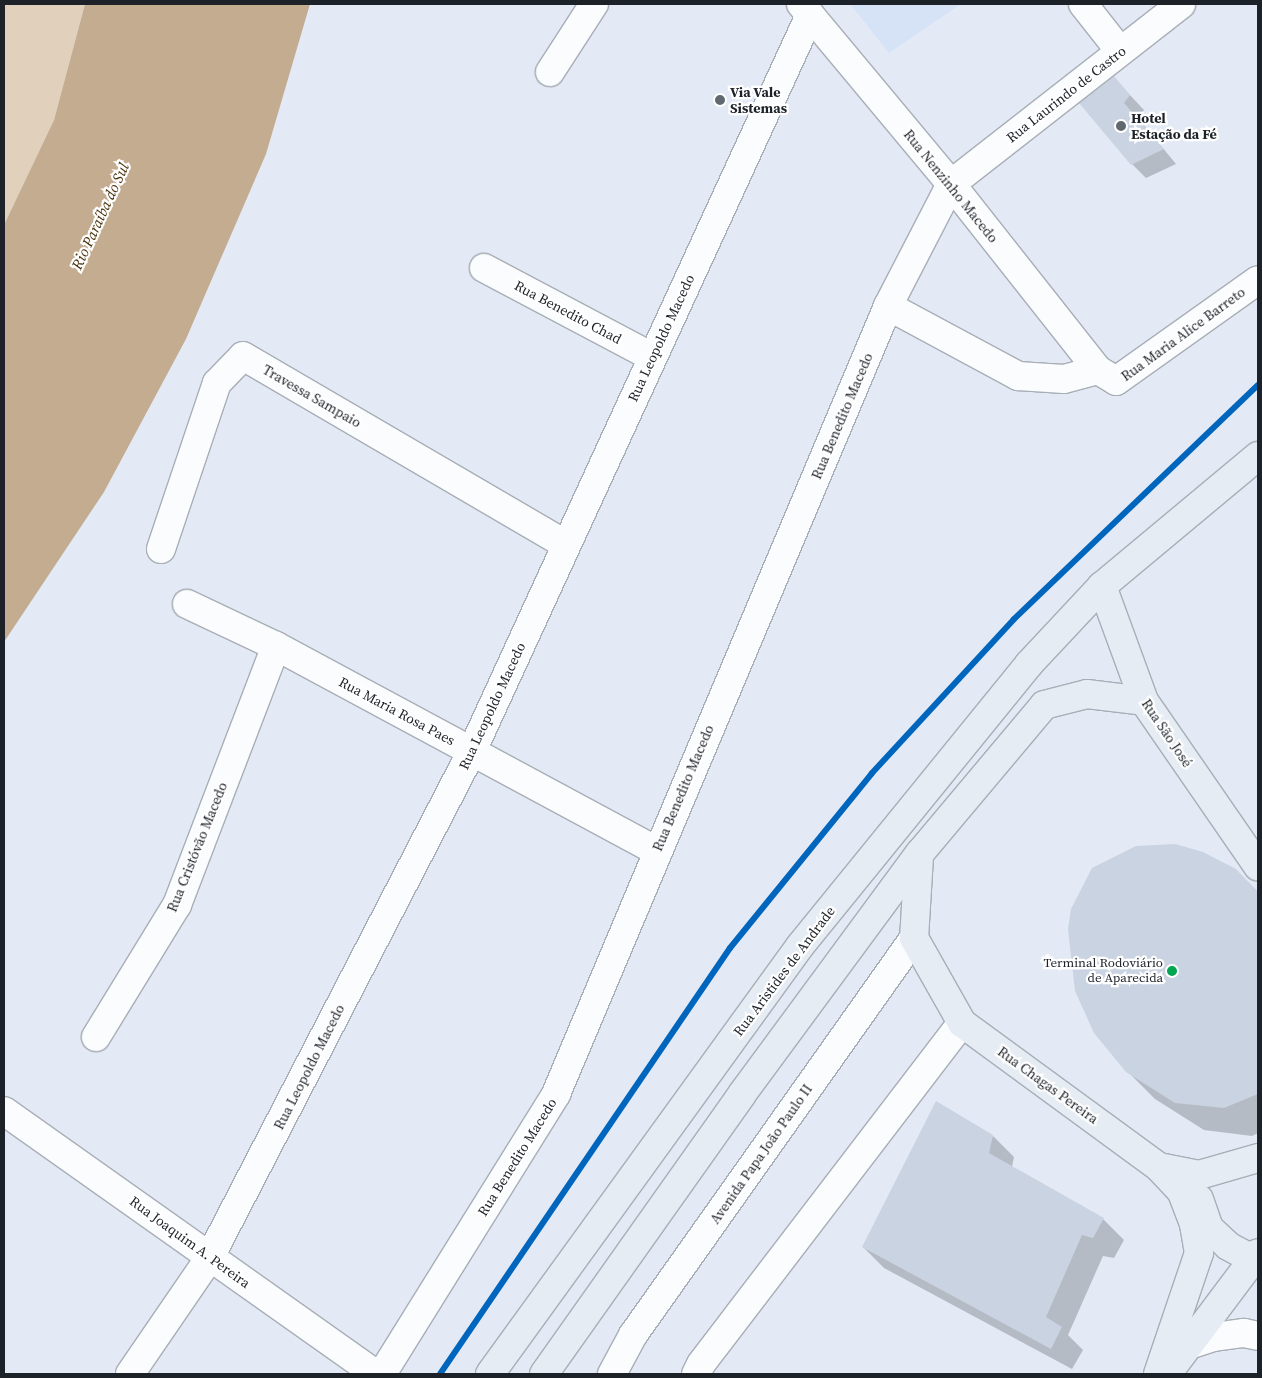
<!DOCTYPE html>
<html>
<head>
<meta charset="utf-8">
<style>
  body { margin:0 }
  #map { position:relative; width:1262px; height:1378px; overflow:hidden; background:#e3eaf5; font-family:"Source Serif 4",serif }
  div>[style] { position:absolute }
  .built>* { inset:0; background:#d6e3f6 }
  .green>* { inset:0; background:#e1d0bc }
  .water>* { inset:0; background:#c4ac90 }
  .shadow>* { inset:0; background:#0003 }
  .building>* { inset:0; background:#cad3e1 }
  .roads { filter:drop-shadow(1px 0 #a8aeb6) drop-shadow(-1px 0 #a8aeb6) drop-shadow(0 1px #a8aeb6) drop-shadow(0 -1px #a8aeb6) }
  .minor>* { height:28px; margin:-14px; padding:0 14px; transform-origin:14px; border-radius:14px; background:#fbfcfe }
  .major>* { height:28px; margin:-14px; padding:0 14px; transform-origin:14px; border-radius:14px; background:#e6ecf3 }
  .rail-1>* { height:6px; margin:-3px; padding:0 3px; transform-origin:3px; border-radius:3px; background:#0065bd }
  .dots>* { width:14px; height:14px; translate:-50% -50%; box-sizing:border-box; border:2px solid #fff; border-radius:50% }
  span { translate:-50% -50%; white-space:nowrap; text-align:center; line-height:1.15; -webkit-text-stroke:4.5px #fff; paint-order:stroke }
  .bus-label { font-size:13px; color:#1d2229 }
  .right { translate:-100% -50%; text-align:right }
  .poi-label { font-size:14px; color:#1d2229; font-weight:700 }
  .left { translate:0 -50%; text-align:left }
  .street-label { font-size:14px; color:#1d2229 }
  .water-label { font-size:15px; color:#4a310b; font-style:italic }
  .frame { position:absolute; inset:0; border:5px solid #1d2229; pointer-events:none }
</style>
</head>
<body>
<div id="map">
  <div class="built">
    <div style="clip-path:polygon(850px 4px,961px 4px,889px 53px)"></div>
  </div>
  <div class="green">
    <div style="clip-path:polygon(4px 4px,85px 4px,54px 120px,4px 225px)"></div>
  </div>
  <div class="water">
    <div style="clip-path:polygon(85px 4px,310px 4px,266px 154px,186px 339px,104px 492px,4px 642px,4px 225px,54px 120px)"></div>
  </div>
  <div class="shadow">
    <div style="clip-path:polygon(1114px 78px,1144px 110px,1138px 118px,1176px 164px,1146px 178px,1132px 164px)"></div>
    <div style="clip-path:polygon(1235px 870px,1258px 892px,1258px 1133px,1252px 1136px,1204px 1130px,1155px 1099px,1127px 1071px)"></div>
    <div style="clip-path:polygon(993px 1136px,1014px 1157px,1012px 1167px,1103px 1219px,1124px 1240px,1114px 1258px,1103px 1256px,1068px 1335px,1083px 1350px,1072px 1369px,884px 1268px,863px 1247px)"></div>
  </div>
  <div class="building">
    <div style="clip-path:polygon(1114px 76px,1130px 95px,1124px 103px,1164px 149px,1131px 165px,1079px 103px)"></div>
    <div style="clip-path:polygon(1175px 844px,1203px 852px,1236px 869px,1258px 892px,1258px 1094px,1224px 1108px,1175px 1103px,1126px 1072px,1094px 1033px,1075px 991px,1068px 929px,1071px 909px,1092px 868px,1136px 846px)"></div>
    <div style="clip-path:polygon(936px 1101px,993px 1135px,989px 1153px,1104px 1218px,1093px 1238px,1082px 1235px,1046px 1317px,1062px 1327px,1051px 1349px,862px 1247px)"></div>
  </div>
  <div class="roads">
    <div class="minor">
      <div style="left:801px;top:4px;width:234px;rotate:50.2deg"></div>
      <div style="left:951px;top:184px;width:237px;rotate:51.7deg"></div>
      <div style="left:1083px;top:4px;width:60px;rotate:51.8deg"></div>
      <div style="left:550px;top:72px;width:81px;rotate:-57.1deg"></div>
      <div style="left:484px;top:268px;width:190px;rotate:27.9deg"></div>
      <div style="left:888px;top:306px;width:148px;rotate:28.3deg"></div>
      <div style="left:1018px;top:376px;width:46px;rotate:3.7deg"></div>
      <div style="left:1064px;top:379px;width:35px;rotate:-15deg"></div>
      <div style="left:1098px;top:370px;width:21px;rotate:31deg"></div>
      <div style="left:1116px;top:381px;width:174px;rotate:-35.4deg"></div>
      <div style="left:161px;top:549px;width:175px;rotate:-71.4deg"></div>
      <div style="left:217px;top:383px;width:37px;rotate:-46deg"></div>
      <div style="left:243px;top:356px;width:373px;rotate:30.3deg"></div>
      <div style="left:187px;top:604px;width:98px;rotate:25.3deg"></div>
      <div style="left:276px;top:646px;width:433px;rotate:28.3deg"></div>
      <div style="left:96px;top:1037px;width:155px;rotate:-58.5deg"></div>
      <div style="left:177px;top:905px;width:277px;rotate:-69.1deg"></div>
      <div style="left:4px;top:1111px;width:455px;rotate:35.3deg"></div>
      <div style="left:1186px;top:1346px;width:29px;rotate:-18deg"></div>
      <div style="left:1214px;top:1337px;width:30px;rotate:-8deg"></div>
      <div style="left:1244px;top:1333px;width:14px;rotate:12deg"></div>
      <div style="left:130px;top:1374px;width:142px;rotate:-55.6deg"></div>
      <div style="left:210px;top:1257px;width:570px;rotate:-62.63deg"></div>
      <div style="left:472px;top:751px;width:810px;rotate:-65.33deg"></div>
      <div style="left:382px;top:1374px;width:330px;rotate:-58.1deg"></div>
      <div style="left:556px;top:1094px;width:855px;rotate:-67.15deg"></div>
      <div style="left:888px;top:306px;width:137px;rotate:-62.7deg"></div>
      <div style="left:951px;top:184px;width:292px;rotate:-38deg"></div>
      <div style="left:612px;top:1374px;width:44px;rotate:-61.7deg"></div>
      <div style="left:633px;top:1335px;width:486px;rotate:-54.7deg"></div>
      <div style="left:696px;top:1374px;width:11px;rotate:-63deg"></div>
      <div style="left:701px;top:1364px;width:429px;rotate:-52.6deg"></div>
    </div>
    <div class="major">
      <div style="left:1102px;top:586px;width:122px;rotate:69.9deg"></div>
      <div style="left:1144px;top:701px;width:201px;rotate:55.4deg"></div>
      <div style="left:919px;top:857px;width:81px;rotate:93.5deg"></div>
      <div style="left:914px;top:938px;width:98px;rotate:60.5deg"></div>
      <div style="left:962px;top:1023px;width:244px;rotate:36.2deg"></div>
      <div style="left:1159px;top:1167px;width:41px;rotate:11.3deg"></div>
      <div style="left:1199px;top:1175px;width:61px;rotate:-16.1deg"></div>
      <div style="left:1199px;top:1199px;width:31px;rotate:71deg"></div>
      <div style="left:1209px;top:1228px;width:26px;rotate:43deg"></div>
      <div style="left:1228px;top:1246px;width:30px;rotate:28deg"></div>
      <div style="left:490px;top:1374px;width:528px;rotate:-54.08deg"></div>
      <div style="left:800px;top:946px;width:363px;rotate:-50.9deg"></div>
      <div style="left:1029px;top:664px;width:107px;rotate:-46.9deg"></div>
      <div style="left:1102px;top:586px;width:203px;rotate:-39.8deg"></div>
      <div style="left:544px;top:1374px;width:343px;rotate:-54.7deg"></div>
      <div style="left:742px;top:1094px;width:300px;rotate:-53.6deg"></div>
      <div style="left:920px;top:853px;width:193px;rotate:-50deg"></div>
      <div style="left:1044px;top:705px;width:44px;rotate:-14.3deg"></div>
      <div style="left:1087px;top:694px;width:57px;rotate:7deg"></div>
      <div style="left:1158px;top:1374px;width:128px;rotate:-71.3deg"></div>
      <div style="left:1199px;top:1253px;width:29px;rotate:-100deg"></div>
      <div style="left:1194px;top:1224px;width:34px;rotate:-111deg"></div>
      <div style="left:1182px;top:1192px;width:34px;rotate:-133deg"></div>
      <div style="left:1167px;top:1374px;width:151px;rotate:-53.1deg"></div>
    </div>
  </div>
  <div class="rail-1">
    <div style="left:440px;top:1374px;width:515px;rotate:-55.75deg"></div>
    <div style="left:730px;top:948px;width:225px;rotate:-50.9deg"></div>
    <div style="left:872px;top:773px;width:209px;rotate:-47.3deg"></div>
    <div style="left:1014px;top:619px;width:338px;rotate:-43.8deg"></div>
  </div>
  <div class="dots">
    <div style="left:720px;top:100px;background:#626870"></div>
    <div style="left:1121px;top:126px;background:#626870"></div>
    <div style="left:1172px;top:971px;background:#00a651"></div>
  </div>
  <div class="bus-label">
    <span class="right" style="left:1163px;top:971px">Terminal Rodoviário<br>de Aparecida</span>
  </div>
  <div class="poi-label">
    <span class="left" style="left:730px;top:100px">Via Vale<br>Sistemas</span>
    <span class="left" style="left:1131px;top:126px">Hotel<br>Estação da Fé</span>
  </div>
  <div class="street-label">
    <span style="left:1066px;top:94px;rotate:-38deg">Rua Laurindo de Castro</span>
    <span style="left:951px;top:186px;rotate:51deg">Rua Nenzinho Macedo</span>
    <span style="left:568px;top:312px;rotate:28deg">Rua Benedito Chad</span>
    <span style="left:1183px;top:334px;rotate:-36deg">Rua Maria Alice Barreto</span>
    <span style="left:661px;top:338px;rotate:-65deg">Rua Leopoldo Macedo</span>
    <span style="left:312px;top:396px;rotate:30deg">Travessa Sampaio</span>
    <span style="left:842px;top:416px;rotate:-67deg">Rua Benedito Macedo</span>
    <span style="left:492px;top:706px;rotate:-65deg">Rua Leopoldo Macedo</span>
    <span style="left:397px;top:711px;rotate:28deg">Rua Maria Rosa Paes</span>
    <span style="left:1167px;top:733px;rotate:56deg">Rua São José</span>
    <span style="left:683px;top:788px;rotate:-67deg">Rua Benedito Macedo</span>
    <span style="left:197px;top:847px;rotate:-68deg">Rua Cristóvão Macedo</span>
    <span style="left:784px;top:971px;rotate:-53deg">Rua Aristides de Andrade</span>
    <span style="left:309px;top:1067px;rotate:-63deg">Rua Leopoldo Macedo</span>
    <span style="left:1048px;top:1085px;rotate:36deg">Rua Chagas Pereira</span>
    <span style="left:761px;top:1154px;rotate:-55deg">Avenida Papa João Paulo II</span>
    <span style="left:517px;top:1157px;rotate:-58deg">Rua Benedito Macedo</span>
    <span style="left:190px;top:1242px;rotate:36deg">Rua Joaquim A. Pereira</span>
  </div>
  <div class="water-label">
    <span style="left:100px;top:216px;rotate:-65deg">Rio Paraíba do Sul</span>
  </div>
  <div class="frame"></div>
</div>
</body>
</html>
